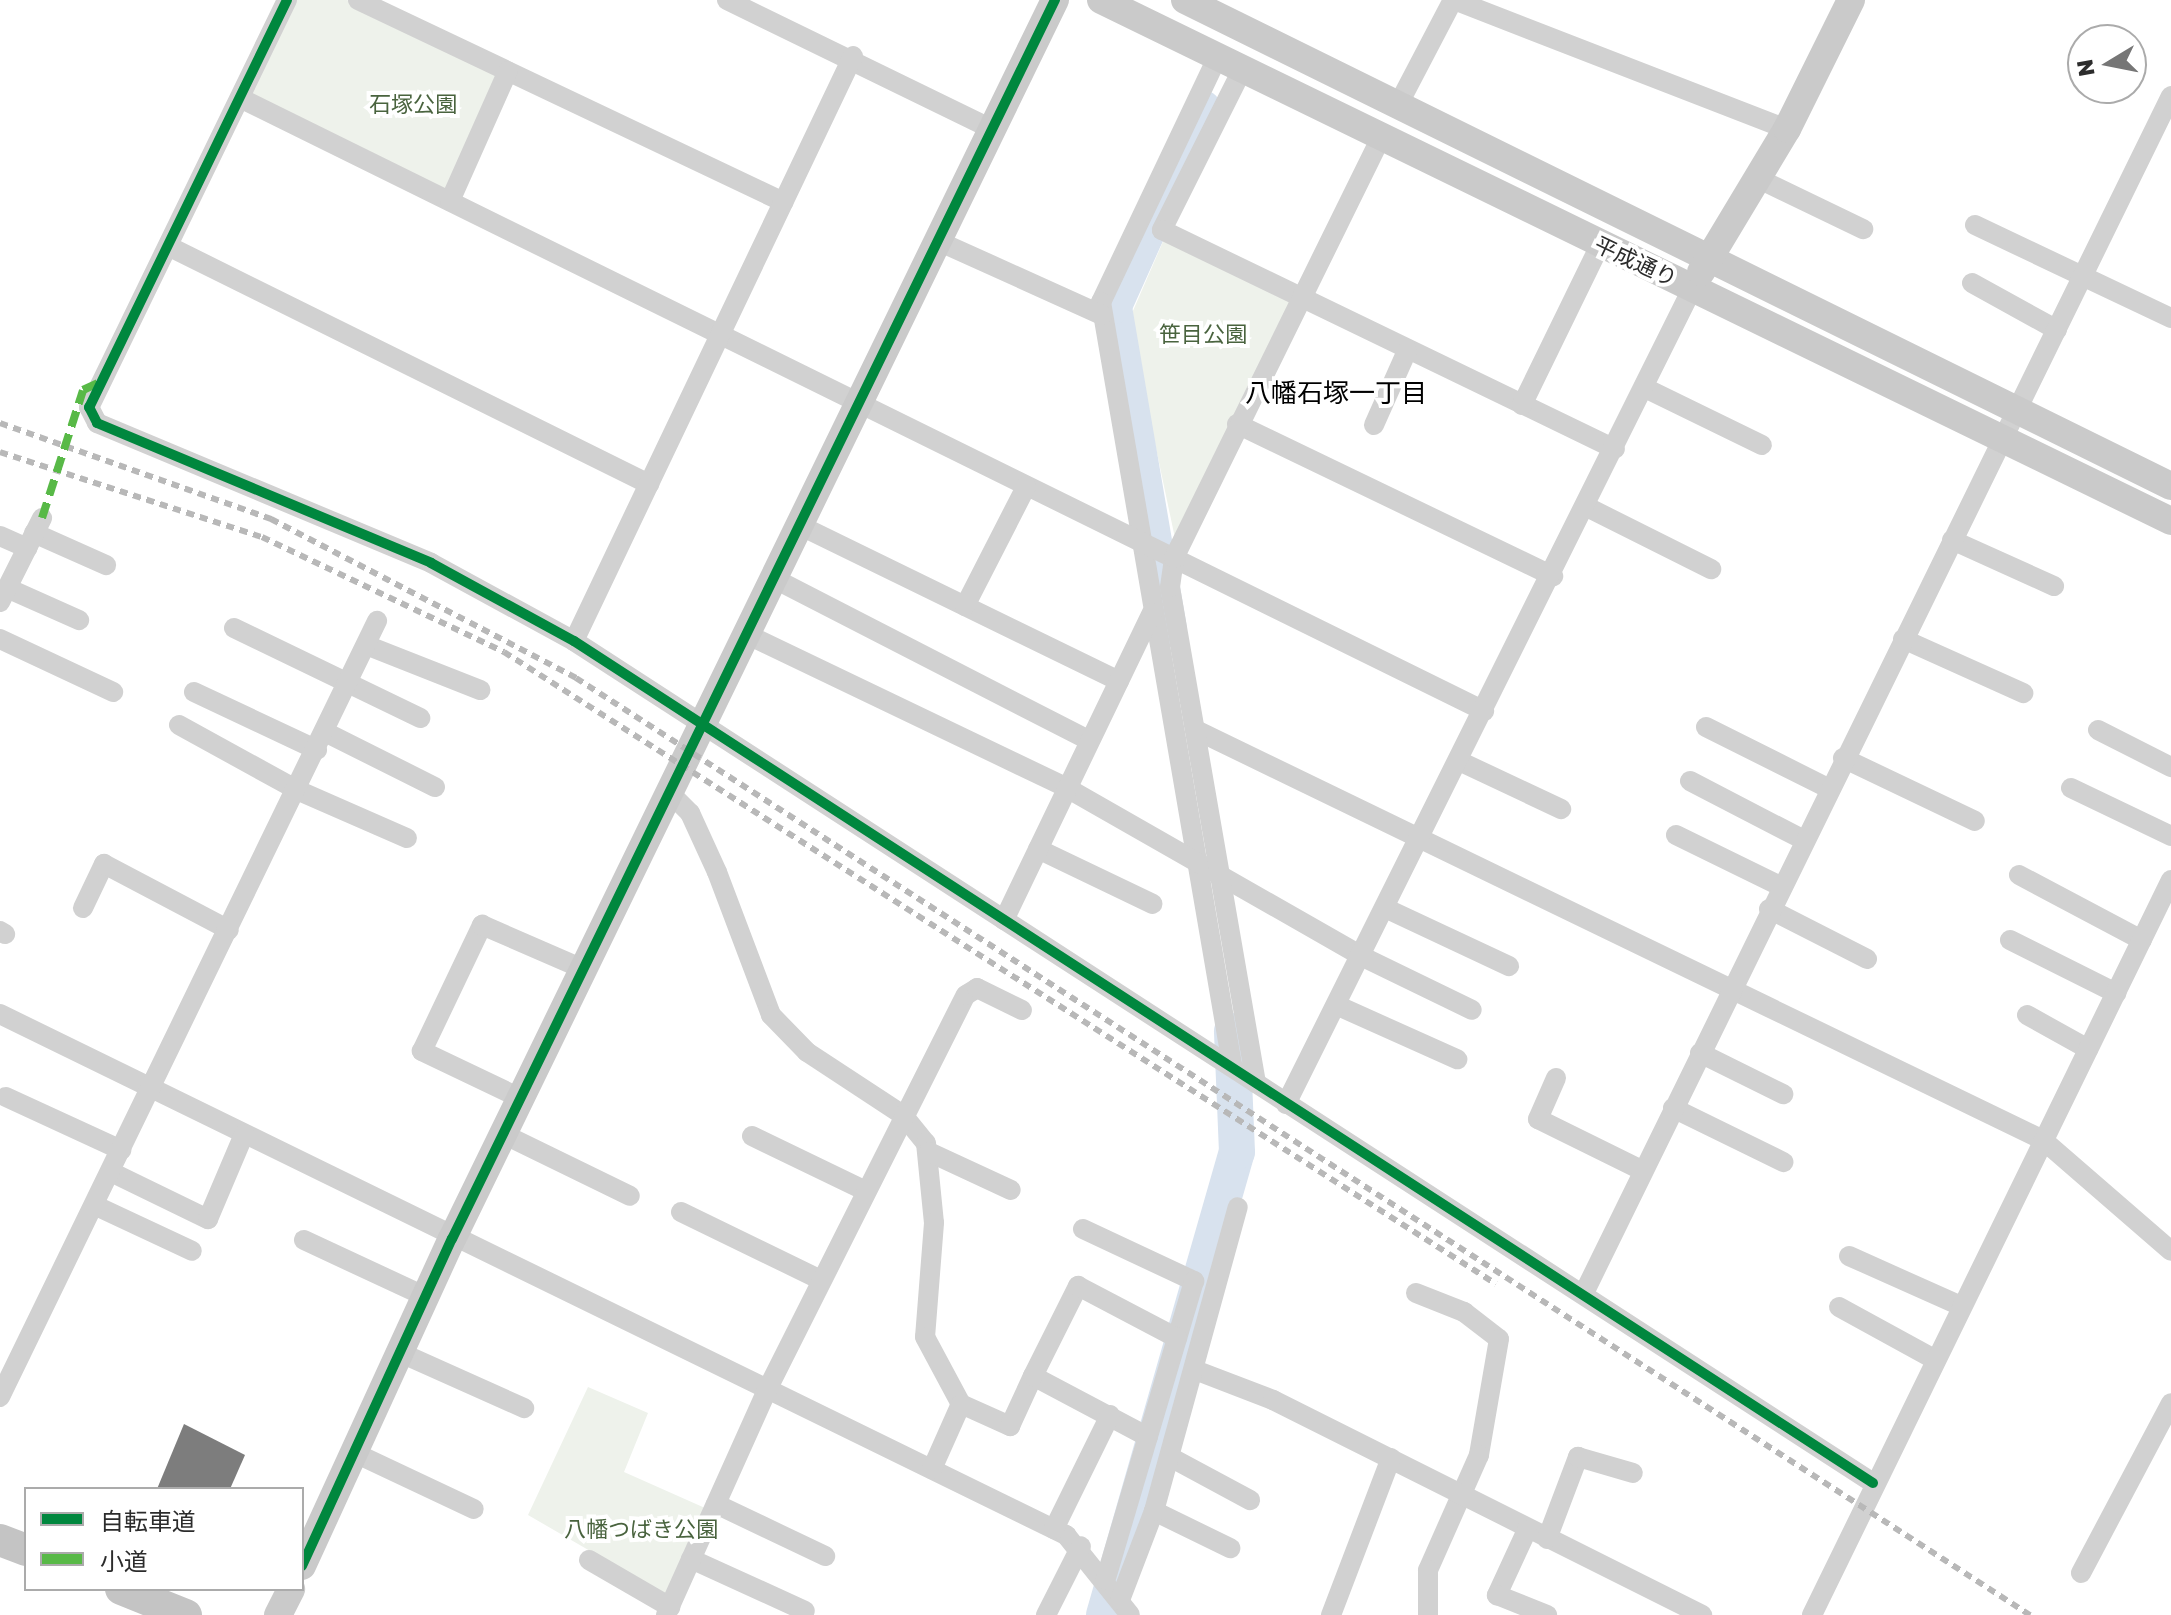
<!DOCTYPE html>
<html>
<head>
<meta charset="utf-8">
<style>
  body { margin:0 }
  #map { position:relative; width:2171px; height:1615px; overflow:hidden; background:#fff; font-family:"Golos Text","Noto Sans JP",sans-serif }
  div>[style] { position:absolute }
  .green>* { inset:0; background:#eef2eb }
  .river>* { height:36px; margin:-18px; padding:0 18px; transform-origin:18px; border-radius:18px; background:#d8e2ee }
  .building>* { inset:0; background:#7d7d7d }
  .street>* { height:20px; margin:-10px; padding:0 10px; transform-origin:10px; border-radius:10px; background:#d1d1d1 }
  .secondary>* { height:28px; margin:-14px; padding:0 14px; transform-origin:14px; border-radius:14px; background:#cacaca }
  .primary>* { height:32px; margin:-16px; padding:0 16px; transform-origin:16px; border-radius:16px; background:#c4c4c4 }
  .rail>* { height:6px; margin-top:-3px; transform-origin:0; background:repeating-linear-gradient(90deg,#b8b8b8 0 8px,transparent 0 14px) }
  .quiet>* { height:8px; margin-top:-4px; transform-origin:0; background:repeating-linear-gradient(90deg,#58b947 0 16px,transparent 0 24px) }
  .cycleway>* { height:10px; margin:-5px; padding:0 5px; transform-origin:5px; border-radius:5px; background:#00873e }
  span { translate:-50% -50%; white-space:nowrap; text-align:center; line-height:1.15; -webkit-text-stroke:8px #fff; paint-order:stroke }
  .park-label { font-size:22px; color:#49633e }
  .street-label { font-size:22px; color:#2c2c2c }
  .quarter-label { font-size:26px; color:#000 }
  .legend { position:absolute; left:24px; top:1487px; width:280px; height:104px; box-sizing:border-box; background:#fff; border:2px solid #ababab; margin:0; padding:10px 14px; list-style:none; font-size:24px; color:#2c2c2c }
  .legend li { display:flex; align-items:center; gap:16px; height:40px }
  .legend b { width:40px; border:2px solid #ababab }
  .north { position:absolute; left:2067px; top:24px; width:80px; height:80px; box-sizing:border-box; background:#fff; border:2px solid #ababab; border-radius:50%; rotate:260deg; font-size:22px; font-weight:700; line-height:32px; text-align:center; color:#2c2c2c }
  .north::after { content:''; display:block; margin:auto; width:28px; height:36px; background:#767676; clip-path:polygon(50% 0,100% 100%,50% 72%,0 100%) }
</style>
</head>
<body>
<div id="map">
  <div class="green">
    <div style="clip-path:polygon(293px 0,347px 0,502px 74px,448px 195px,247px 95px)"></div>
    <div style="clip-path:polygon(1165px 237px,1294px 303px,1176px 543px,1129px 320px)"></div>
    <div style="clip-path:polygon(588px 1387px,648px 1413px,624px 1472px,705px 1508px,666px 1595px,528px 1515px)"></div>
  </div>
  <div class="river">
    <div style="left:1169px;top:629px;width:328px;rotate:-99.7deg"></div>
    <div style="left:1114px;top:306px;width:217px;rotate:-65.8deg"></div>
    <div style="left:1104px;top:1615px;width:482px;rotate:-74deg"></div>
    <div style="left:1237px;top:1152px;width:121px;rotate:-92.4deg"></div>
  </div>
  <div class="building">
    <div style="clip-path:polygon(184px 1424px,245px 1455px,230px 1489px,157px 1489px)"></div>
  </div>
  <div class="street">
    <div style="left:287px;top:0;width:453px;rotate:115.9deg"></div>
    <div style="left:89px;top:407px;width:18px;rotate:63deg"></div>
    <div style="left:97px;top:423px;width:362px;rotate:22.7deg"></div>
    <div style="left:431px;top:563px;width:163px;rotate:28.6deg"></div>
    <div style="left:574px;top:641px;width:1548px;rotate:32.95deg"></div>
    <div style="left:358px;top:0;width:471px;rotate:25.4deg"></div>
    <div style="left:727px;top:0;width:295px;rotate:26deg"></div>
    <div style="left:1454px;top:0;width:357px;rotate:21.2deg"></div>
    <div style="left:1217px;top:58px;width:270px;rotate:115.4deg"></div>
    <div style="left:1101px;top:302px;width:773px;rotate:80.25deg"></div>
    <div style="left:1242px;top:70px;width:179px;rotate:116.6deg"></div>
    <div style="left:1162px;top:230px;width:503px;rotate:25.8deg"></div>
    <div style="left:240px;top:98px;width:1387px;rotate:26.23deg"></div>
    <div style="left:1398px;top:105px;width:119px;rotate:-62.4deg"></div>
    <div style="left:1757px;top:178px;width:118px;rotate:25.7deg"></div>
    <div style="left:450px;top:201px;width:142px;rotate:-66deg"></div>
    <div style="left:1975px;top:225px;width:217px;rotate:25.4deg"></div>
    <div style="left:938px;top:241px;width:180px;rotate:24.3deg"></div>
    <div style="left:168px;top:246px;width:537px;rotate:26.33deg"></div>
    <div style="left:1972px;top:283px;width:97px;rotate:28.9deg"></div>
    <div style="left:1645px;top:388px;width:130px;rotate:26deg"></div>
    <div style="left:1522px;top:405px;width:178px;rotate:-64deg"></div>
    <div style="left:1237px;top:424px;width:351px;rotate:25.7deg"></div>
    <div style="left:1374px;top:425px;width:81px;rotate:-66deg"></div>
    <div style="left:1587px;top:507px;width:139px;rotate:26.6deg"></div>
    <div style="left:799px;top:525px;width:356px;rotate:26deg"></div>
    <div style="left:34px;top:533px;width:79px;rotate:24deg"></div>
    <div style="left:0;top:536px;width:30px;rotate:24deg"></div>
    <div style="left:1952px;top:540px;width:112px;rotate:24.3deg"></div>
    <div style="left:773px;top:578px;width:356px;rotate:27.2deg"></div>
    <div style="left:7px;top:588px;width:79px;rotate:24deg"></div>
    <div style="left:0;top:602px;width:94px;rotate:-63.4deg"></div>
    <div style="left:965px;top:606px;width:134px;rotate:-62.9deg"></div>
    <div style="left:234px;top:628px;width:207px;rotate:25.8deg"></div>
    <div style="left:746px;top:634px;width:356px;rotate:25.6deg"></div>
    <div style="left:1067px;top:788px;width:339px;rotate:29.7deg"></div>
    <div style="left:1361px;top:956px;width:123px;rotate:25.9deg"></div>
    <div style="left:0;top:639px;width:125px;rotate:25.1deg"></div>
    <div style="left:1903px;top:639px;width:132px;rotate:24.2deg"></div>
    <div style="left:574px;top:641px;width:648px;rotate:-64.5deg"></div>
    <div style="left:366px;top:645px;width:123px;rotate:21.5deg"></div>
    <div style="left:194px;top:692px;width:136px;rotate:25.2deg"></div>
    <div style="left:179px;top:725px;width:135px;rotate:28.8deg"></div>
    <div style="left:297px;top:790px;width:120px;rotate:23.6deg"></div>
    <div style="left:1706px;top:727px;width:136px;rotate:26.6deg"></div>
    <div style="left:2098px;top:730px;width:82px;rotate:26.9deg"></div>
    <div style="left:1198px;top:731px;width:939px;rotate:25.83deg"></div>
    <div style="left:2043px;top:1140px;width:169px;rotate:40.9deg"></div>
    <div style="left:325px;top:732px;width:123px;rotate:26.6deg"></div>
    <div style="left:1843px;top:758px;width:146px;rotate:25.5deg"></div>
    <div style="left:1459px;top:761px;width:113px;rotate:25.2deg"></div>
    <div style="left:1690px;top:781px;width:126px;rotate:27.4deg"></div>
    <div style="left:2071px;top:788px;width:111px;rotate:25.6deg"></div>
    <div style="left:669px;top:792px;width:30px;rotate:45deg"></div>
    <div style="left:690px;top:813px;width:65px;rotate:65.4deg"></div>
    <div style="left:717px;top:872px;width:153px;rotate:69.3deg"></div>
    <div style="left:771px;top:1015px;width:52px;rotate:45.8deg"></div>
    <div style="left:807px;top:1052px;width:115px;rotate:33.3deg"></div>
    <div style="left:903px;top:1115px;width:36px;rotate:51deg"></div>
    <div style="left:926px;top:1143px;width:80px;rotate:84.3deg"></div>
    <div style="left:934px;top:1223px;width:114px;rotate:94.5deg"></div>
    <div style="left:925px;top:1337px;width:76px;rotate:61.8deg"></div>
    <div style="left:961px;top:1404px;width:54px;rotate:24.2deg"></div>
    <div style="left:1010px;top:1426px;width:55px;rotate:-65.3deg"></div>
    <div style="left:1033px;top:1376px;width:130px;rotate:27.9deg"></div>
    <div style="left:1676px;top:835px;width:116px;rotate:26.1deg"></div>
    <div style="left:1038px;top:849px;width:127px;rotate:25.6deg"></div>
    <div style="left:2019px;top:875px;width:139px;rotate:27.9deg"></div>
    <div style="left:83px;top:908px;width:49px;rotate:-64.5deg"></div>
    <div style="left:104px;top:864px;width:141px;rotate:27.8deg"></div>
    <div style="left:1385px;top:908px;width:137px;rotate:25.1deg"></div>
    <div style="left:1769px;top:909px;width:110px;rotate:27deg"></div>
    <div style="left:1004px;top:920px;width:341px;rotate:-64.3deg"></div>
    <div style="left:0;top:931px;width:6px;rotate:31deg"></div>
    <div style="left:2010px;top:940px;width:119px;rotate:26.6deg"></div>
    <div style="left:1336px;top:1005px;width:133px;rotate:24.1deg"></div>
    <div style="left:0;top:1014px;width:1187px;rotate:26.05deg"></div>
    <div style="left:1066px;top:1535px;width:102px;rotate:51.3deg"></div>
    <div style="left:2027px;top:1015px;width:70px;rotate:29.1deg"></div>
    <div style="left:1700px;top:1053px;width:93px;rotate:26.3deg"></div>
    <div style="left:1556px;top:1078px;width:45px;rotate:113.7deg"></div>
    <div style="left:1538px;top:1119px;width:117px;rotate:26.3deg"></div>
    <div style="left:1256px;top:1083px;width:503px;rotate:-99.84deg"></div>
    <div style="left:1170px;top:587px;width:29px;rotate:-82deg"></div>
    <div style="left:1174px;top:558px;width:468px;rotate:-63.8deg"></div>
    <div style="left:6px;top:1097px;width:127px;rotate:24.7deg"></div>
    <div style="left:520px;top:1098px;width:109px;rotate:-154.4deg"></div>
    <div style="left:422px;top:1051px;width:140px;rotate:-64.5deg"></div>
    <div style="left:482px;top:925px;width:110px;rotate:23.5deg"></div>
    <div style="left:1286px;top:1104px;width:913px;rotate:-63.52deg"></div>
    <div style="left:1673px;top:1108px;width:123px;rotate:26.1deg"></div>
    <div style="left:503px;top:1134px;width:141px;rotate:26deg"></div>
    <div style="left:752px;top:1136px;width:127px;rotate:25.8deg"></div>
    <div style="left:929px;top:1152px;width:90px;rotate:24.9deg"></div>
    <div style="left:111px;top:1172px;width:108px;rotate:25.9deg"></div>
    <div style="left:208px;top:1219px;width:92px;rotate:-67deg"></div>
    <div style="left:94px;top:1205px;width:108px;rotate:25.1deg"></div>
    <div style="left:681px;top:1212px;width:156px;rotate:25.9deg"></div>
    <div style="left:1083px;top:1229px;width:123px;rotate:25.1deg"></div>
    <div style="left:1194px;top:1281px;width:311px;rotate:106.5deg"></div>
    <div style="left:304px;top:1240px;width:135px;rotate:25deg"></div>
    <div style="left:1849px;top:1256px;width:123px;rotate:24.1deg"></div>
    <div style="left:1416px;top:1293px;width:52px;rotate:21.6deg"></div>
    <div style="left:1464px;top:1312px;width:44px;rotate:37.6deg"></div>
    <div style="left:1499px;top:1339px;width:118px;rotate:99.8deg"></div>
    <div style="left:1479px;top:1455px;width:126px;rotate:113.9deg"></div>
    <div style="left:1428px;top:1570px;width:45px;rotate:90deg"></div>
    <div style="left:1584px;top:1293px;width:1333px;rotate:-63.88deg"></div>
    <div style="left:1839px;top:1307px;width:108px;rotate:28.7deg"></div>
    <div style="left:401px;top:1353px;width:135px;rotate:24.1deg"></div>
    <div style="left:1195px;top:1370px;width:84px;rotate:21deg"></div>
    <div style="left:1273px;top:1400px;width:480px;rotate:26.6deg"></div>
    <div style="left:1033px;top:1376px;width:101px;rotate:-63.4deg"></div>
    <div style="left:1078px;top:1286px;width:112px;rotate:27.7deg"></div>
    <div style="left:0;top:1397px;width:863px;rotate:-64.09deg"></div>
    <div style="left:357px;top:1454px;width:129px;rotate:25.2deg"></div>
    <div style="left:1170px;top:1457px;width:91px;rotate:28.3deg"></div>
    <div style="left:932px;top:1469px;width:71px;rotate:-66deg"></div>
    <div style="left:716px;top:1504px;width:121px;rotate:25.5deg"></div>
    <div style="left:1154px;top:1511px;width:85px;rotate:26deg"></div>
    <div style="left:1054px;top:1529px;width:127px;rotate:-63.8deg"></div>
    <div style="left:1527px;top:1530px;width:72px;rotate:114.8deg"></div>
    <div style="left:1497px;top:1595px;width:54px;rotate:21.8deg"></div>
    <div style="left:1547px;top:1539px;width:88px;rotate:-69.3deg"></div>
    <div style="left:1578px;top:1457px;width:57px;rotate:16.2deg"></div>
    <div style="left:691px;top:1559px;width:125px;rotate:24.5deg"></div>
    <div style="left:589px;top:1560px;width:94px;rotate:30.1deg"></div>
    <div style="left:2081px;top:1573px;width:192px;rotate:-62.1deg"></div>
    <div style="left:1120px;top:1600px;width:95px;rotate:-69.1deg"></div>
    <div style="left:1154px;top:1511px;width:315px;rotate:-74.6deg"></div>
    <div style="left:666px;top:1615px;width:247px;rotate:-65.8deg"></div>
    <div style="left:767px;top:1390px;width:442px;rotate:-63.3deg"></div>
    <div style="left:966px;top:995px;width:13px;rotate:-32deg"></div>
    <div style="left:977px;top:988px;width:50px;rotate:26.1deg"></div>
    <div style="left:1046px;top:1615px;width:77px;rotate:-63.1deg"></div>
    <div style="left:1331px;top:1615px;width:168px;rotate:-69.1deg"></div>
    <div style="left:1812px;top:1615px;width:818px;rotate:-63.97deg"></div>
  </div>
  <div class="secondary">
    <div style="left:1101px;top:0;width:1190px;rotate:25.96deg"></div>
    <div style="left:1185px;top:0;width:1099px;rotate:26.24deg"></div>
    <div style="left:1701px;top:272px;width:167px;rotate:-59deg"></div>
    <div style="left:1787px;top:129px;width:144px;rotate:-63.6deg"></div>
    <div style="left:302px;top:1566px;width:360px;rotate:-65.4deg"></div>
    <div style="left:452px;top:1239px;width:1378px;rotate:-64.05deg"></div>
    <div style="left:278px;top:1615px;width:29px;rotate:-63deg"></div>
  </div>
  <div class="primary">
    <div style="left:0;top:1540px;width:28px;rotate:21deg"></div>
    <div style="left:121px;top:1589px;width:70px;rotate:21.8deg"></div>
  </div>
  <div class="rail">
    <div style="left:0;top:423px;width:288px;rotate:19.5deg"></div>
    <div style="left:271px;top:519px;width:344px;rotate:27.5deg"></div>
    <div style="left:576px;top:678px;width:1730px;rotate:32.8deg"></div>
    <div style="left:0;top:452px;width:275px;rotate:18deg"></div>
    <div style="left:262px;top:537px;width:268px;rotate:25.4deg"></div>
    <div style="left:504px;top:652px;width:1176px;rotate:32.5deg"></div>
  </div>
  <div class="quiet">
    <div style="left:42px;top:518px;width:134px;rotate:-72.2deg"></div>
    <div style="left:83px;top:390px;width:21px;rotate:-25deg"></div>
  </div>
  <div class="cycleway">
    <div style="left:287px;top:0;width:453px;rotate:115.9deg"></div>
    <div style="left:89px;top:407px;width:18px;rotate:63deg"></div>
    <div style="left:97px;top:423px;width:362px;rotate:22.7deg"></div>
    <div style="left:431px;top:563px;width:163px;rotate:28.6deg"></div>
    <div style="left:574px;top:641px;width:1548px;rotate:32.95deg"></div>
    <div style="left:302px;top:1566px;width:360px;rotate:-65.4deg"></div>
    <div style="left:452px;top:1239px;width:1378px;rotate:-64.05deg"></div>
  </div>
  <div class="park-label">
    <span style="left:413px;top:104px">石塚公園</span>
    <span style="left:1203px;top:334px">笹目公園</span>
    <span style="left:641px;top:1529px">八幡つばき公園</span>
  </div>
  <div class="street-label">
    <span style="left:1636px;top:261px;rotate:25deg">平成通り</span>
  </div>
  <div class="quarter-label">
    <span style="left:1336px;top:393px">八幡石塚一丁目</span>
  </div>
  <ul class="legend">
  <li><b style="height:10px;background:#00873e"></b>自転車道</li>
  <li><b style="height:10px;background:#58b947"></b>小道</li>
  </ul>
  <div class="north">N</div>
</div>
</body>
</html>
